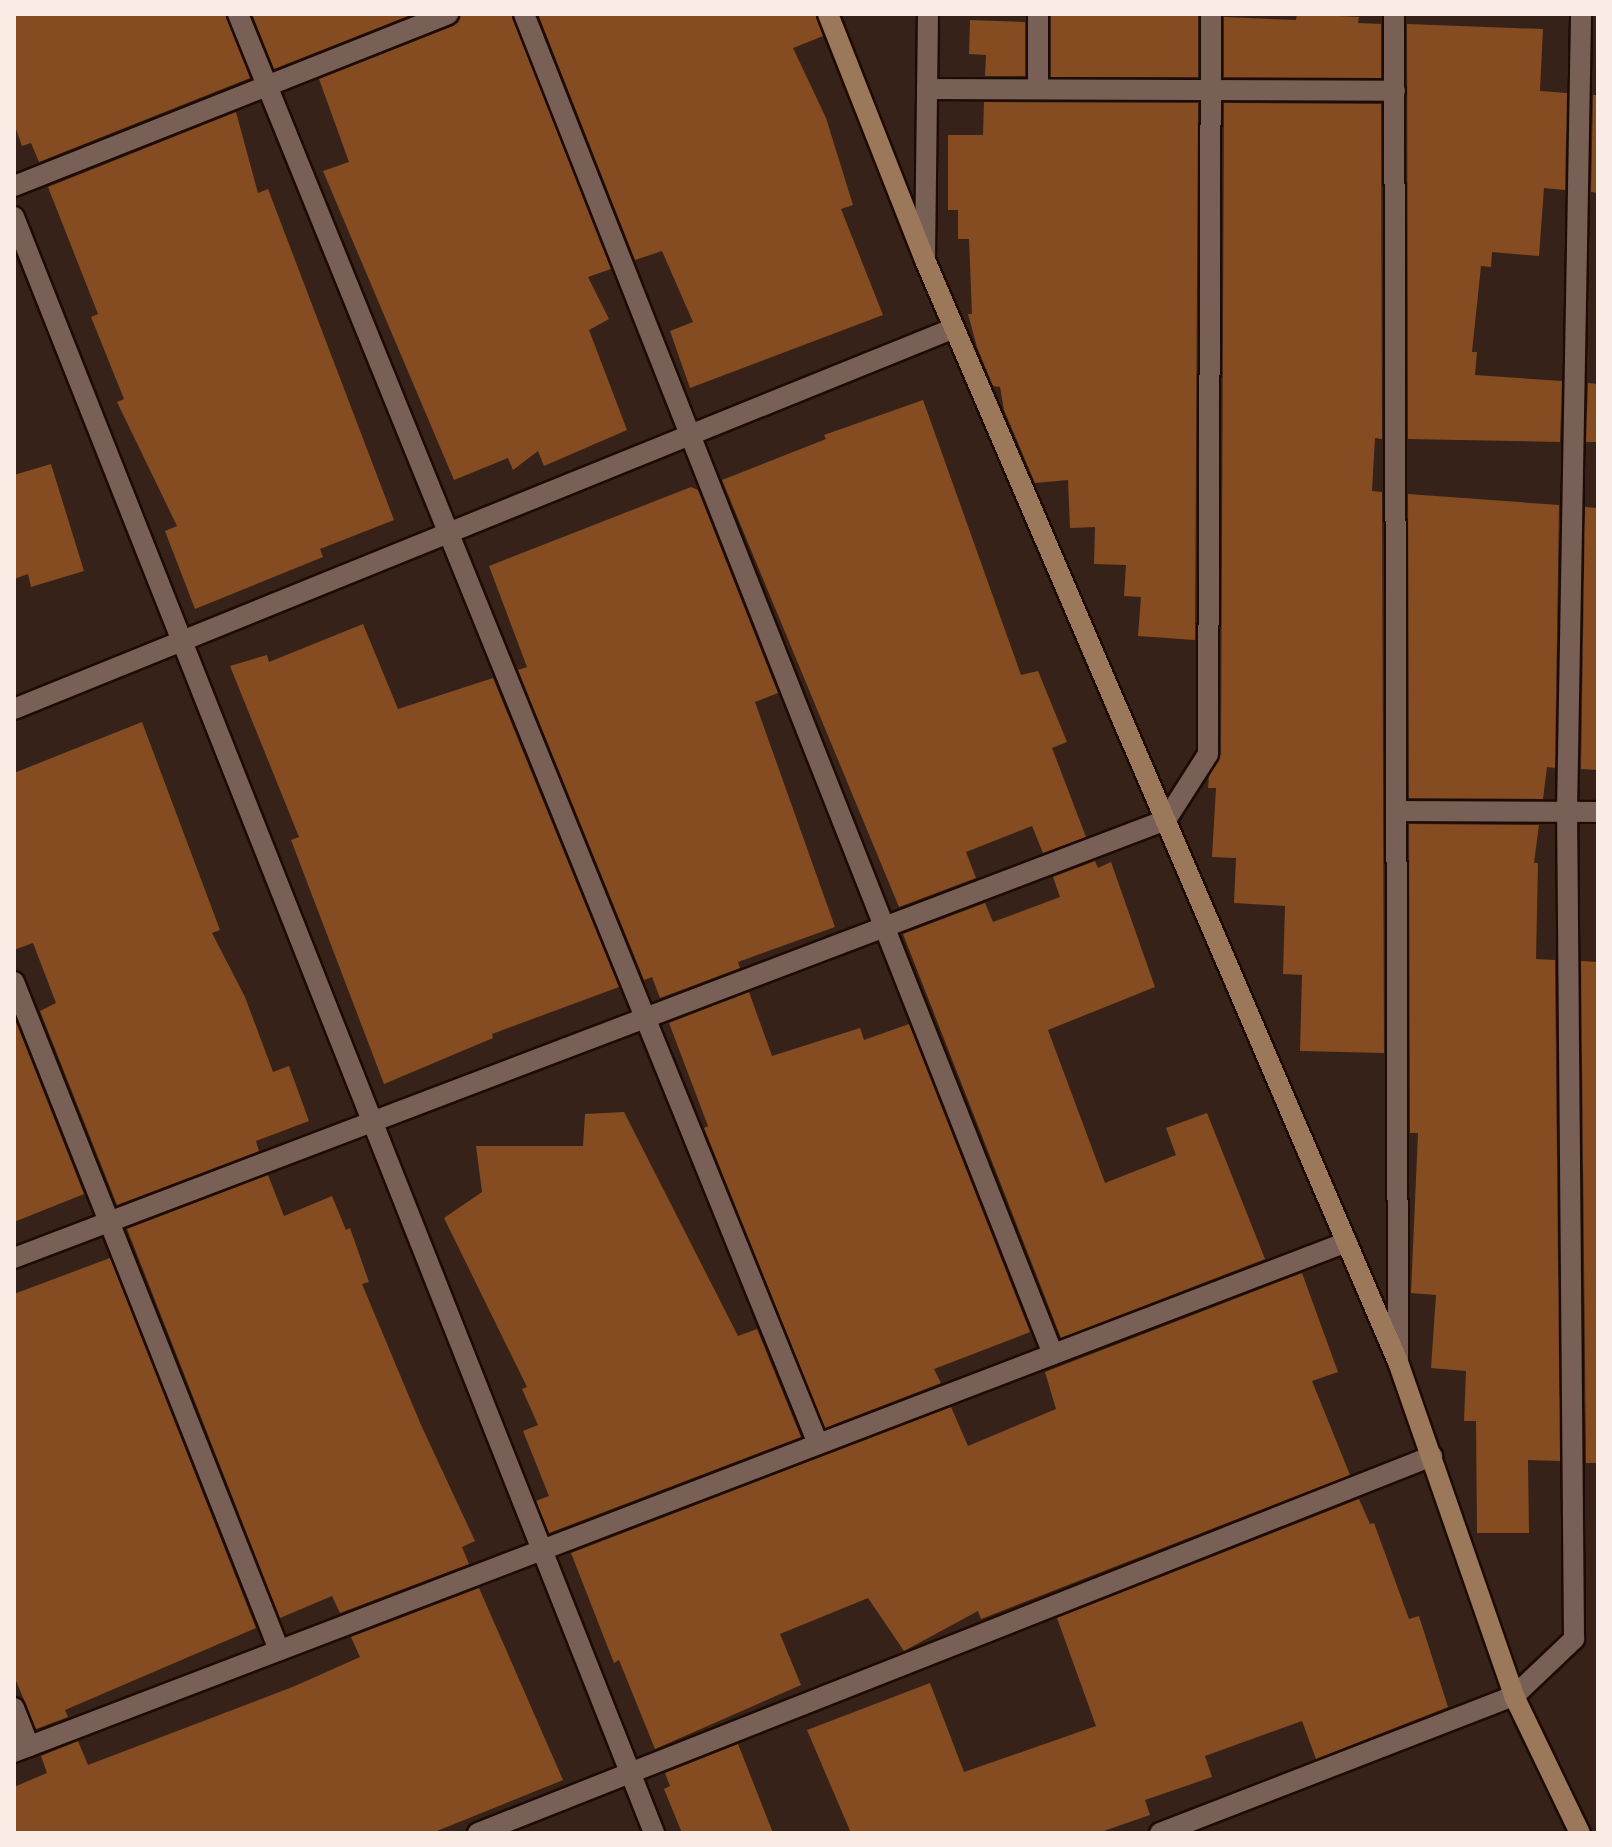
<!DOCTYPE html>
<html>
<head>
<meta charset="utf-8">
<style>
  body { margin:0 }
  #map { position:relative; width:1612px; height:1847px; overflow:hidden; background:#372219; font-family:Raleway,sans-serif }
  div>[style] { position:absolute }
  .building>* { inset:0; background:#844c20 }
  .roads { filter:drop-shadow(2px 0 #1d0b04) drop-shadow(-2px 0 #1d0b04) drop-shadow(0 2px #1d0b04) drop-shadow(0 -2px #1d0b04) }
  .minor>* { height:20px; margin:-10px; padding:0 10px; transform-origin:10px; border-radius:10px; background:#796056 }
  .secondary>* { height:20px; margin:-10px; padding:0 10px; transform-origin:10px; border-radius:10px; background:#9b7859 }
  span { translate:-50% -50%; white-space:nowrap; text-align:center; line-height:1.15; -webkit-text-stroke:6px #2c1810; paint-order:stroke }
  .frame { position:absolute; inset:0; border:16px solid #faebe5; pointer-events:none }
</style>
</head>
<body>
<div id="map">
  <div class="building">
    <div style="clip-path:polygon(14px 14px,225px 14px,250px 78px,39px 162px,31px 143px,22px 146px,14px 124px)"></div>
    <div style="clip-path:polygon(252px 14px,413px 14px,274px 69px)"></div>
    <div style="clip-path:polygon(461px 14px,511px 14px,611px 269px,588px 277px,609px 319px,589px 330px,627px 430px,544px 466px,538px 451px,513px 470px,508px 458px,454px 480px,323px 171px,349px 162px,319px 79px,453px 26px)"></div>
    <div style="clip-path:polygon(538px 14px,815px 14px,823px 36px,793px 48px,826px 118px,853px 205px,841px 209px,883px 315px,690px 388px,670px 331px,693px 322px,662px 251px,635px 260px)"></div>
    <div style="clip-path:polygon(1051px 14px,1198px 16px,1198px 77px,1051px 77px)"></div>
    <div style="clip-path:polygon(1297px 14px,1359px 17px,1358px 23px,1381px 24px,1381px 78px,1224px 77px,1224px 17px,1296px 20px)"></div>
    <div style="clip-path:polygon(970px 20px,1025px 22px,1025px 76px,985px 76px,986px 55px,969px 54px)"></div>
    <div style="clip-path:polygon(1407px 24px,1543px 29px,1540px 91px,1567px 93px,1565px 190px,1544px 188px,1539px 256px,1492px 252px,1491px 267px,1481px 266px,1472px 352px,1477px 352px,1475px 375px,1562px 381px,1560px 442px,1408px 439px)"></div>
    <div style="clip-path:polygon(1593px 95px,1598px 95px,1598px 193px,1591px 192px)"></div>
    <div style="clip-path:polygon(984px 102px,1198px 103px,1195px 640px,1138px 636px,1141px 597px,1124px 596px,1126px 565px,1094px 564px,1095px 527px,1070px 528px,1068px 480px,1035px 483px,1004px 410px,1000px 387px,993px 386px,977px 347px,968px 314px,972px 314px,969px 239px,958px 239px,958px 210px,948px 210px,948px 135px,983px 135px)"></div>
    <div style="clip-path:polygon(1224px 103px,1381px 104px,1382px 439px,1375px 438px,1372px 491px,1382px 492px,1384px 1053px,1300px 1051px,1302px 975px,1283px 974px,1285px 906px,1234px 903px,1236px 858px,1212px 857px,1216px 788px,1208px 788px,1209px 776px,1221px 754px)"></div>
    <div style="clip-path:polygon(236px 112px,258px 193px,268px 189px,394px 520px,320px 549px,323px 557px,195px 609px,165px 531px,177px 526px,117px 402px,124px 399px,91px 317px,98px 314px,48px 187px)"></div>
    <div style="clip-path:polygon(1588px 383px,1598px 384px,1598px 442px,1586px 442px)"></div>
    <div style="clip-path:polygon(923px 400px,1021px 675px,1038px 671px,1067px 742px,1052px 748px,1086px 837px,1043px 853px,1032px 826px,966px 852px,976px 878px,899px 907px,722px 480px,826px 439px,824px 435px)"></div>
    <div style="clip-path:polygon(51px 464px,84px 571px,31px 587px,28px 574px,14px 579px,14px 475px)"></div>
    <div style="clip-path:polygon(691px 487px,698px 490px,778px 693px,755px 702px,835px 927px,738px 962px,740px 968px,660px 998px,652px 977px,644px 980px,518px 670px,527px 667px,489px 566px)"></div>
    <div style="clip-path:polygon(1408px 494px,1559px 505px,1555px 768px,1547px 767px,1543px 799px,1409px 798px)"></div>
    <div style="clip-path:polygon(1585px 507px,1598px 508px,1598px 770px,1581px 769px)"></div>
    <div style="clip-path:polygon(363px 624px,398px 709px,493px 678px,619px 987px,492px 1034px,493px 1038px,384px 1084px,291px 840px,299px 837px,230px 666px,267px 655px,269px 662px)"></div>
    <div style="clip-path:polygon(142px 722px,220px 930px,212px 933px,245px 997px,273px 1072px,289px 1066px,309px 1121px,256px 1141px,259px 1151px,117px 1205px,40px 1011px,56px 1003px,33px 943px,14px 950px,14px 773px)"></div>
    <div style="clip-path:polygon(1409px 824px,1539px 825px,1534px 863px,1538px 863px,1536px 959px,1555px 960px,1560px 1461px,1528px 1460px,1529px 1533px,1477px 1533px,1476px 1421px,1464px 1421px,1466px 1371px,1431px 1368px,1436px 1295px,1411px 1293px,1418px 1133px,1410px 1133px)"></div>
    <div style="clip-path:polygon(1095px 861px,1098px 868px,1111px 862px,1155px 987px,1048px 1030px,1105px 1183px,1176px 1155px,1166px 1128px,1207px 1113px,1265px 1259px,1061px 1338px,903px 934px,985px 903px,993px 922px,1060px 897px,1053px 877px)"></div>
    <div style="clip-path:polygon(1581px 961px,1598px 962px,1598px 1463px,1586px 1463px)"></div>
    <div style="clip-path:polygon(749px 992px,772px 1056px,860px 1028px,864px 1040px,909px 1024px,1030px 1332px,934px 1369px,941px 1383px,825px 1428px,704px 1128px,708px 1126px,669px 1023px)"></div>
    <div style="clip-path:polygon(16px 1022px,84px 1194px,14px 1222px,14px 1023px)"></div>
    <div style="clip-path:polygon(624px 1112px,738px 1336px,757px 1329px,801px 1437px,549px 1533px,536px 1501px,549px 1496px,523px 1431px,538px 1425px,522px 1389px,527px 1387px,444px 1218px,482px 1192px,476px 1146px,583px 1146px,585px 1114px)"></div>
    <div style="clip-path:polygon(268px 1175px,284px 1216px,332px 1196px,346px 1230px,350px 1228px,369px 1282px,362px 1284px,421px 1425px,475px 1541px,462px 1547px,469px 1564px,340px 1613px,332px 1596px,280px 1618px,127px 1229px)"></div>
    <div style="clip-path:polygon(110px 1258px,256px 1628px,65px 1710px,68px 1717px,36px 1729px,14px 1676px,14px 1294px)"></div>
    <div style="clip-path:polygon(1302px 1273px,1338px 1372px,1312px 1381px,1350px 1475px,981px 1619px,978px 1611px,904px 1651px,868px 1598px,780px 1634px,801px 1685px,655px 1749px,619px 1660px,614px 1663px,571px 1553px,951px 1407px,968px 1446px,1056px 1409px,1045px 1372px)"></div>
    <div style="clip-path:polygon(1359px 1499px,1370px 1524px,1374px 1523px,1409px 1619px,1419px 1616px,1448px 1707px,1316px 1759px,1302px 1721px,1205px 1756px,1212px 1777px,1145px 1800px,1150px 1815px,1098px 1833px,851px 1833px,807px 1730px,930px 1683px,964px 1772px,1096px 1726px,1057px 1618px)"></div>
    <div style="clip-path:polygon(479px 1588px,563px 1780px,432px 1833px,14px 1833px,14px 1787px,47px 1773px,41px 1756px,78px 1741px,88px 1765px,295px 1686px,360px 1657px,351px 1637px)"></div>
    <div style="clip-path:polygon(738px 1744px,773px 1833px,682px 1833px,664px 1789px,670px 1786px,665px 1773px)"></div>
  </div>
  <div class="roads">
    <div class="minor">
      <div style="left:238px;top:14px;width:1543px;rotate:67.92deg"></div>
      <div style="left:524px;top:14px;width:1441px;rotate:68.46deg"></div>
      <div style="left:1394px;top:14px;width:1348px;rotate:89.83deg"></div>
      <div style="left:927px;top:89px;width:468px;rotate:0.2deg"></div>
      <div style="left:1038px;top:89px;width:75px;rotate:-90deg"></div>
      <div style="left:14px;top:186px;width:467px;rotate:-21.6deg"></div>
      <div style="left:14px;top:217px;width:1738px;rotate:68.39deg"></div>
      <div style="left:925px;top:258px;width:244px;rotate:-89.3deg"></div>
      <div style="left:14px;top:709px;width:1014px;rotate:-22.06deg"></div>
      <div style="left:1397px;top:811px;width:201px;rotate:0.3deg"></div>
      <div style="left:14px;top:982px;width:719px;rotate:68.36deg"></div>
      <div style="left:14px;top:1258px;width:1232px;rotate:-20.82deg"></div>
      <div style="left:1166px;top:820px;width:78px;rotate:-57.5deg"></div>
      <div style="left:1208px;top:754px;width:740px;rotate:-89.77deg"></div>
      <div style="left:14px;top:1708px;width:41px;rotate:68.5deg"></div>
      <div style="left:14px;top:1752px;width:1427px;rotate:-20.94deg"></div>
      <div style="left:478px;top:1833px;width:1026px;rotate:-21.56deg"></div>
      <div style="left:1160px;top:1833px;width:380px;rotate:-21.2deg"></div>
      <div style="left:1514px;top:1696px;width:83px;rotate:-43.5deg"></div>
      <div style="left:1574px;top:1639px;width:827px;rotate:-90.48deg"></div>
      <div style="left:1567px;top:812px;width:798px;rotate:-88.99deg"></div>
    </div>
    <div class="secondary">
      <div style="left:828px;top:14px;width:264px;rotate:68.5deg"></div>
      <div style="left:925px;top:260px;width:1199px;rotate:66.77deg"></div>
      <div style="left:1398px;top:1362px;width:354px;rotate:70.8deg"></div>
      <div style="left:1514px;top:1696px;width:152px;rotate:64.3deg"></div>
    </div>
  </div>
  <div class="frame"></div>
</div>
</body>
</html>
